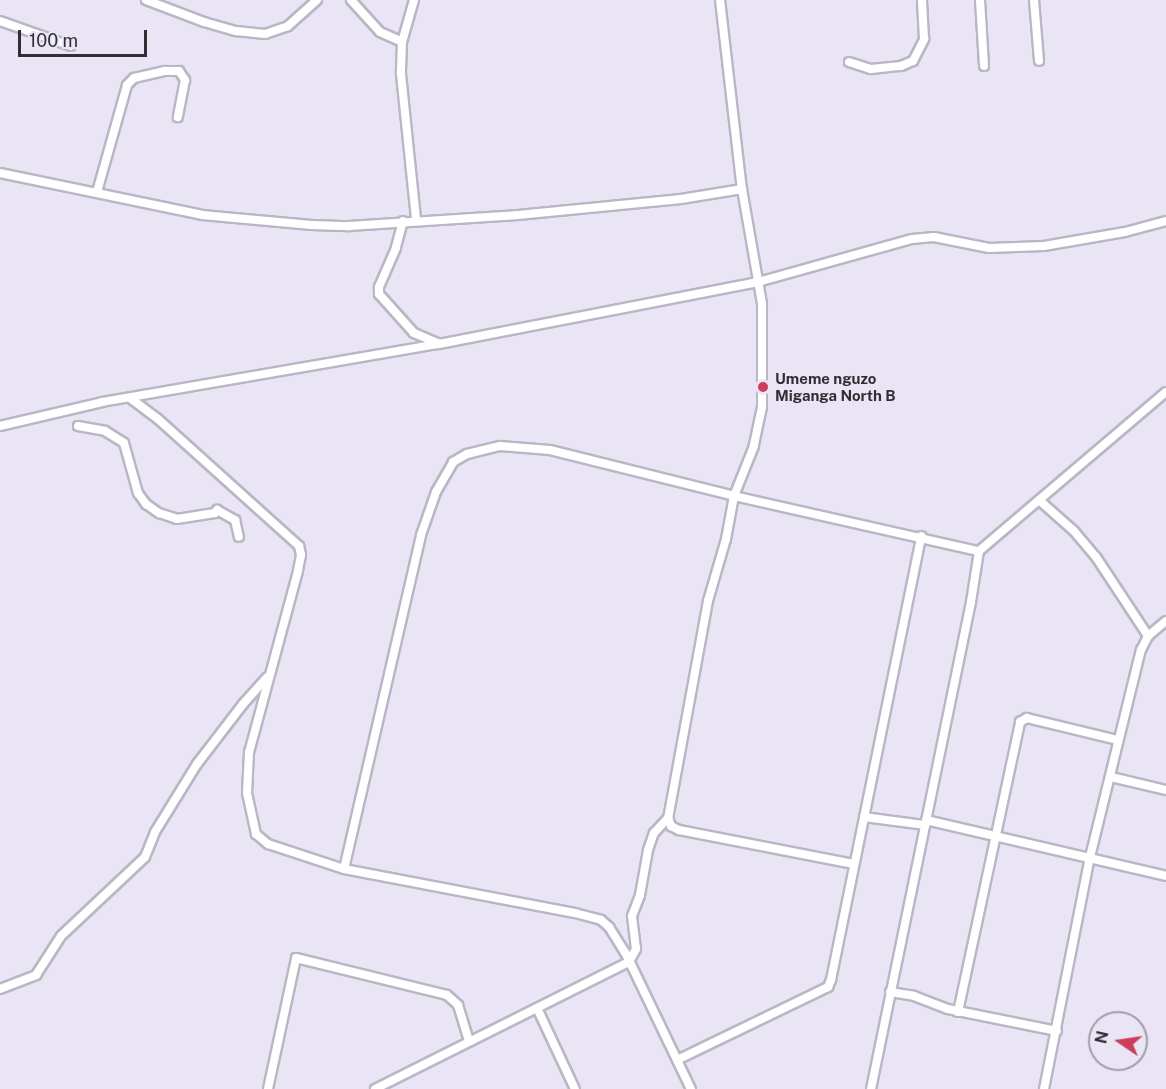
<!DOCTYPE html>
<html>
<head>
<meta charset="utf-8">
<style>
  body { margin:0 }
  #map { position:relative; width:1166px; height:1089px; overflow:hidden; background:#eae5f5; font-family:"Public Sans",sans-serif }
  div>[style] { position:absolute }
  .roads { filter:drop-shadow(2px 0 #bab6c4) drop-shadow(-2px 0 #bab6c4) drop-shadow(0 2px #bab6c4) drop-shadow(0 -2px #bab6c4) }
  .minor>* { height:8px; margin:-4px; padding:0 4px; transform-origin:4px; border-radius:4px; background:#fff }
  .dots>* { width:16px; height:16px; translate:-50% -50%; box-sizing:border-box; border:3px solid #eae5f5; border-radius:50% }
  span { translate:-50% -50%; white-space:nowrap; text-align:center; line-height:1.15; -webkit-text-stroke:4.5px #eae5f5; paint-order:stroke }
  .poi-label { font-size:15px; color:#302e34; font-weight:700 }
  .left { translate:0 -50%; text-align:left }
  .north { position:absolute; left:1088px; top:1011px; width:60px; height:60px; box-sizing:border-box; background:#eae5f5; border:2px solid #a09ca8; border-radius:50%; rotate:283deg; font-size:16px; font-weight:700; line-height:24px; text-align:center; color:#302e34 }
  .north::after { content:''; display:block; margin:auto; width:21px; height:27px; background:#cd3d5c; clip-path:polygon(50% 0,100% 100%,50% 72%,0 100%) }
  .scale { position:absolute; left:18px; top:30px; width:129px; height:27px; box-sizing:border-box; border:3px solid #302e34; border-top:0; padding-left:8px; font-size:18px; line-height:21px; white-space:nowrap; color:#302e34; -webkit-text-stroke:4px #eae5f5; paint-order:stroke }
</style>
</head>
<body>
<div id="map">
  <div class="roads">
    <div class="minor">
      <div style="left:146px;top:0;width:62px;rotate:20.8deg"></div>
      <div style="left:204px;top:22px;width:33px;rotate:16deg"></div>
      <div style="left:236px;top:31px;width:29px;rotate:6deg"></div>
      <div style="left:265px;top:34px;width:24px;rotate:-19deg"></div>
      <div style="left:288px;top:26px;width:39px;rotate:-42deg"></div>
      <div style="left:351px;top:0;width:43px;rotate:47.8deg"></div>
      <div style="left:380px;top:32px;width:24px;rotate:24deg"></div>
      <div style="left:414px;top:0;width:44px;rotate:105.9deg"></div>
      <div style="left:402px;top:42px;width:32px;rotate:92deg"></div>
      <div style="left:401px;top:74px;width:146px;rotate:84.1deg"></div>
      <div style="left:720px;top:0;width:190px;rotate:83.4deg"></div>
      <div style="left:742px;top:189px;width:117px;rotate:80.1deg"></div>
      <div style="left:762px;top:304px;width:103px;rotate:90deg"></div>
      <div style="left:762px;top:407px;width:40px;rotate:102deg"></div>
      <div style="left:754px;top:446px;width:54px;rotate:111.8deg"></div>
      <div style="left:734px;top:496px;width:44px;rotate:100.5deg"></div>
      <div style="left:726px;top:539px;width:65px;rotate:106.2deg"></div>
      <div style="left:708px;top:601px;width:221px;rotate:100.4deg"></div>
      <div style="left:668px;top:818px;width:9px;rotate:69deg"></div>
      <div style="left:671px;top:826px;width:9px;rotate:27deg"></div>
      <div style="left:679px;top:830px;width:178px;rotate:11deg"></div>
      <div style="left:980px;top:0;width:66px;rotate:86.5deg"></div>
      <div style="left:1034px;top:0;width:61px;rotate:85.3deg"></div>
      <div style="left:0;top:21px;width:75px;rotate:19.4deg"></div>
      <div style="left:849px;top:62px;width:23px;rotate:18deg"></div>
      <div style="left:871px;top:69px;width:30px;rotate:-6deg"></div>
      <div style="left:901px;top:66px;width:13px;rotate:-23deg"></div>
      <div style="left:913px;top:61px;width:25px;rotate:-63deg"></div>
      <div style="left:924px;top:39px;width:39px;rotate:-93deg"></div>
      <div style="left:0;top:173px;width:206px;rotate:11.7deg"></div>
      <div style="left:202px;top:215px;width:110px;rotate:5.2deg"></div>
      <div style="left:312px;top:225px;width:37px;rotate:2deg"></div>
      <div style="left:349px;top:226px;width:169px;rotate:-3.7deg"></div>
      <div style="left:518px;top:215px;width:164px;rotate:-5.6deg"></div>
      <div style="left:681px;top:199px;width:62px;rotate:-9.3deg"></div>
      <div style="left:97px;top:192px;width:111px;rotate:-74.3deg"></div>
      <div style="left:127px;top:85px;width:10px;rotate:-45deg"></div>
      <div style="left:134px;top:78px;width:32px;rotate:-13deg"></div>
      <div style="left:165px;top:71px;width:14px"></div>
      <div style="left:179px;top:71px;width:11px;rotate:56deg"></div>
      <div style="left:185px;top:80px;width:38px;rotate:101deg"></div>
      <div style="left:403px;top:221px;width:28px;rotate:105deg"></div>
      <div style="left:396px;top:248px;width:43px;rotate:113.6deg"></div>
      <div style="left:379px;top:287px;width:7px;rotate:90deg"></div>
      <div style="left:379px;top:294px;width:52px;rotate:48.1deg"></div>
      <div style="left:414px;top:333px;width:26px;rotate:23deg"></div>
      <div style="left:130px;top:398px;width:35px;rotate:37deg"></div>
      <div style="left:158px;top:419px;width:190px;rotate:42deg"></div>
      <div style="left:299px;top:546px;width:9px;rotate:77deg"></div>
      <div style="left:301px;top:555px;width:16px;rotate:101deg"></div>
      <div style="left:298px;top:571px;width:188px;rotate:105.1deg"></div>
      <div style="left:249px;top:752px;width:41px;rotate:92.8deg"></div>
      <div style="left:247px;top:793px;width:42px;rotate:77.6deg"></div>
      <div style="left:256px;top:834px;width:16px;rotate:40deg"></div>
      <div style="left:268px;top:844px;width:80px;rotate:18.2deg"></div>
      <div style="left:344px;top:869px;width:235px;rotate:10.8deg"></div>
      <div style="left:575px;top:913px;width:27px;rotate:15deg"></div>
      <div style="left:601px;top:920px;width:11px;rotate:41deg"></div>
      <div style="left:609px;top:927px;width:32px;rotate:58deg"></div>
      <div style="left:626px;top:954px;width:150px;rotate:64.3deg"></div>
      <div style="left:0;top:426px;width:105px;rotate:-13.2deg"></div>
      <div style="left:102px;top:402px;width:342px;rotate:-9.8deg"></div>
      <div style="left:439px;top:344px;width:325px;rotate:-11deg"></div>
      <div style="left:758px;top:282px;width:160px;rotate:-15.6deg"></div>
      <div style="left:912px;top:239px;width:22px;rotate:-5deg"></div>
      <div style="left:934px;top:237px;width:56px;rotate:11.3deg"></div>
      <div style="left:989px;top:248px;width:55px;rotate:-2.1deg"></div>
      <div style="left:1044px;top:246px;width:82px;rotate:-9.8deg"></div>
      <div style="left:1125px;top:232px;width:42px;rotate:-15deg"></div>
      <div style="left:78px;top:426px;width:27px;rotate:10deg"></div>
      <div style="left:105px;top:431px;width:22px;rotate:32deg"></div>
      <div style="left:124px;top:443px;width:52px;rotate:74.4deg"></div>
      <div style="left:138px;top:493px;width:14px;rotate:54deg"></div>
      <div style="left:146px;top:504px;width:16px;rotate:35deg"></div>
      <div style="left:159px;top:513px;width:19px;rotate:18deg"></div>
      <div style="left:177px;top:519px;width:38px;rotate:-9deg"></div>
      <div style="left:215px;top:513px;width:4px;rotate:-56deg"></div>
      <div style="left:217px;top:510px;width:21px;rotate:29deg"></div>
      <div style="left:235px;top:520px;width:17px;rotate:77deg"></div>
      <div style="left:1039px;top:500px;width:47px;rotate:41.5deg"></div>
      <div style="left:1074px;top:531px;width:34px;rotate:50deg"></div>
      <div style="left:1096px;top:557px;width:95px;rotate:56.6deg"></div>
      <div style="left:979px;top:551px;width:245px;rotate:-40.4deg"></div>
      <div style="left:1111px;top:777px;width:57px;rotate:13.3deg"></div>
      <div style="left:864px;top:817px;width:62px;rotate:7.5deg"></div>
      <div style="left:926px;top:820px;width:246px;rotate:13.1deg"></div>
      <div style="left:344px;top:869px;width:343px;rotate:-77deg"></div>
      <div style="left:421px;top:535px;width:46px;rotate:-70.8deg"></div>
      <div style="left:436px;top:492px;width:34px;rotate:-60deg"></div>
      <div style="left:453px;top:462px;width:16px;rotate:-30deg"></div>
      <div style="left:467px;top:454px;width:34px;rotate:-14deg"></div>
      <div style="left:500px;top:446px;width:50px;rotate:4.6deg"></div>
      <div style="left:550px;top:450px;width:190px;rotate:14deg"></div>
      <div style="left:734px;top:496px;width:251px;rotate:12.7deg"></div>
      <div style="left:979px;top:551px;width:52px;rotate:98.9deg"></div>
      <div style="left:971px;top:602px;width:497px;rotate:101.6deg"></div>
      <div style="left:0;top:989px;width:39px;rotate:-21deg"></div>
      <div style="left:36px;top:975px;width:46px;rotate:-57.3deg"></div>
      <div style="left:61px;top:936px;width:115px;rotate:-43.2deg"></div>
      <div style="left:145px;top:857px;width:27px;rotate:-68deg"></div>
      <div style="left:155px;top:832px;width:80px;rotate:-58.3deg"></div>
      <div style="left:197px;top:764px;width:76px;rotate:-52.5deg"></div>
      <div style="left:243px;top:704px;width:36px;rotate:-48deg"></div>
      <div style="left:890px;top:992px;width:24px;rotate:9deg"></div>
      <div style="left:914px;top:996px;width:36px;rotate:21deg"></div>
      <div style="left:948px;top:1009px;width:111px;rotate:11.4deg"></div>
      <div style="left:537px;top:1008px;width:89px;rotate:64.9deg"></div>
      <div style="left:958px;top:1012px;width:297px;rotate:-77.9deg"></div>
      <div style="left:1020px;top:722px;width:8px;rotate:-30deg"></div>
      <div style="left:1027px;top:718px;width:94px;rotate:13.6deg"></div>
      <div style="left:677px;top:1060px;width:168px;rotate:-25.8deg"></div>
      <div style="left:828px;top:987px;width:8px;rotate:-67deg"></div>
      <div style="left:831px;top:980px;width:453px;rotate:-78.5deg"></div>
      <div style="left:268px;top:1089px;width:134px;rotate:-77.9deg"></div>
      <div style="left:296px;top:958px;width:155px;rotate:13.8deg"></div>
      <div style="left:447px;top:995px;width:15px;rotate:42deg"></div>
      <div style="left:458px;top:1005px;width:38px;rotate:73deg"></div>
      <div style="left:375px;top:1089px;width:284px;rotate:-26.6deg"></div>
      <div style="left:629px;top:962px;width:15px;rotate:-62deg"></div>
      <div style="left:636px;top:949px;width:33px;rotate:-97deg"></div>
      <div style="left:632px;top:916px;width:22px;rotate:-69deg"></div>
      <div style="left:640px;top:895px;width:46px;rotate:-79.9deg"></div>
      <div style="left:648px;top:850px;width:18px;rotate:-71deg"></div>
      <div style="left:654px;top:833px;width:21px;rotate:-47deg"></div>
      <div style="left:1044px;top:1089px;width:237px;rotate:-78.8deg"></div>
      <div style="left:1090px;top:857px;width:213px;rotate:-76.2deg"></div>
      <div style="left:1141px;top:650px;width:16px;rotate:-63deg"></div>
      <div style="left:1148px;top:636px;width:23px;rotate:-40deg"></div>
    </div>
  </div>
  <div class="dots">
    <div style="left:763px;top:387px;background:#cd3d5c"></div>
  </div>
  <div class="poi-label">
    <span class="left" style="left:775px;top:387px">Umeme nguzo<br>Miganga North B</span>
  </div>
  <div class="north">N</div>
  <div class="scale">100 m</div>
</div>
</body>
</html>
